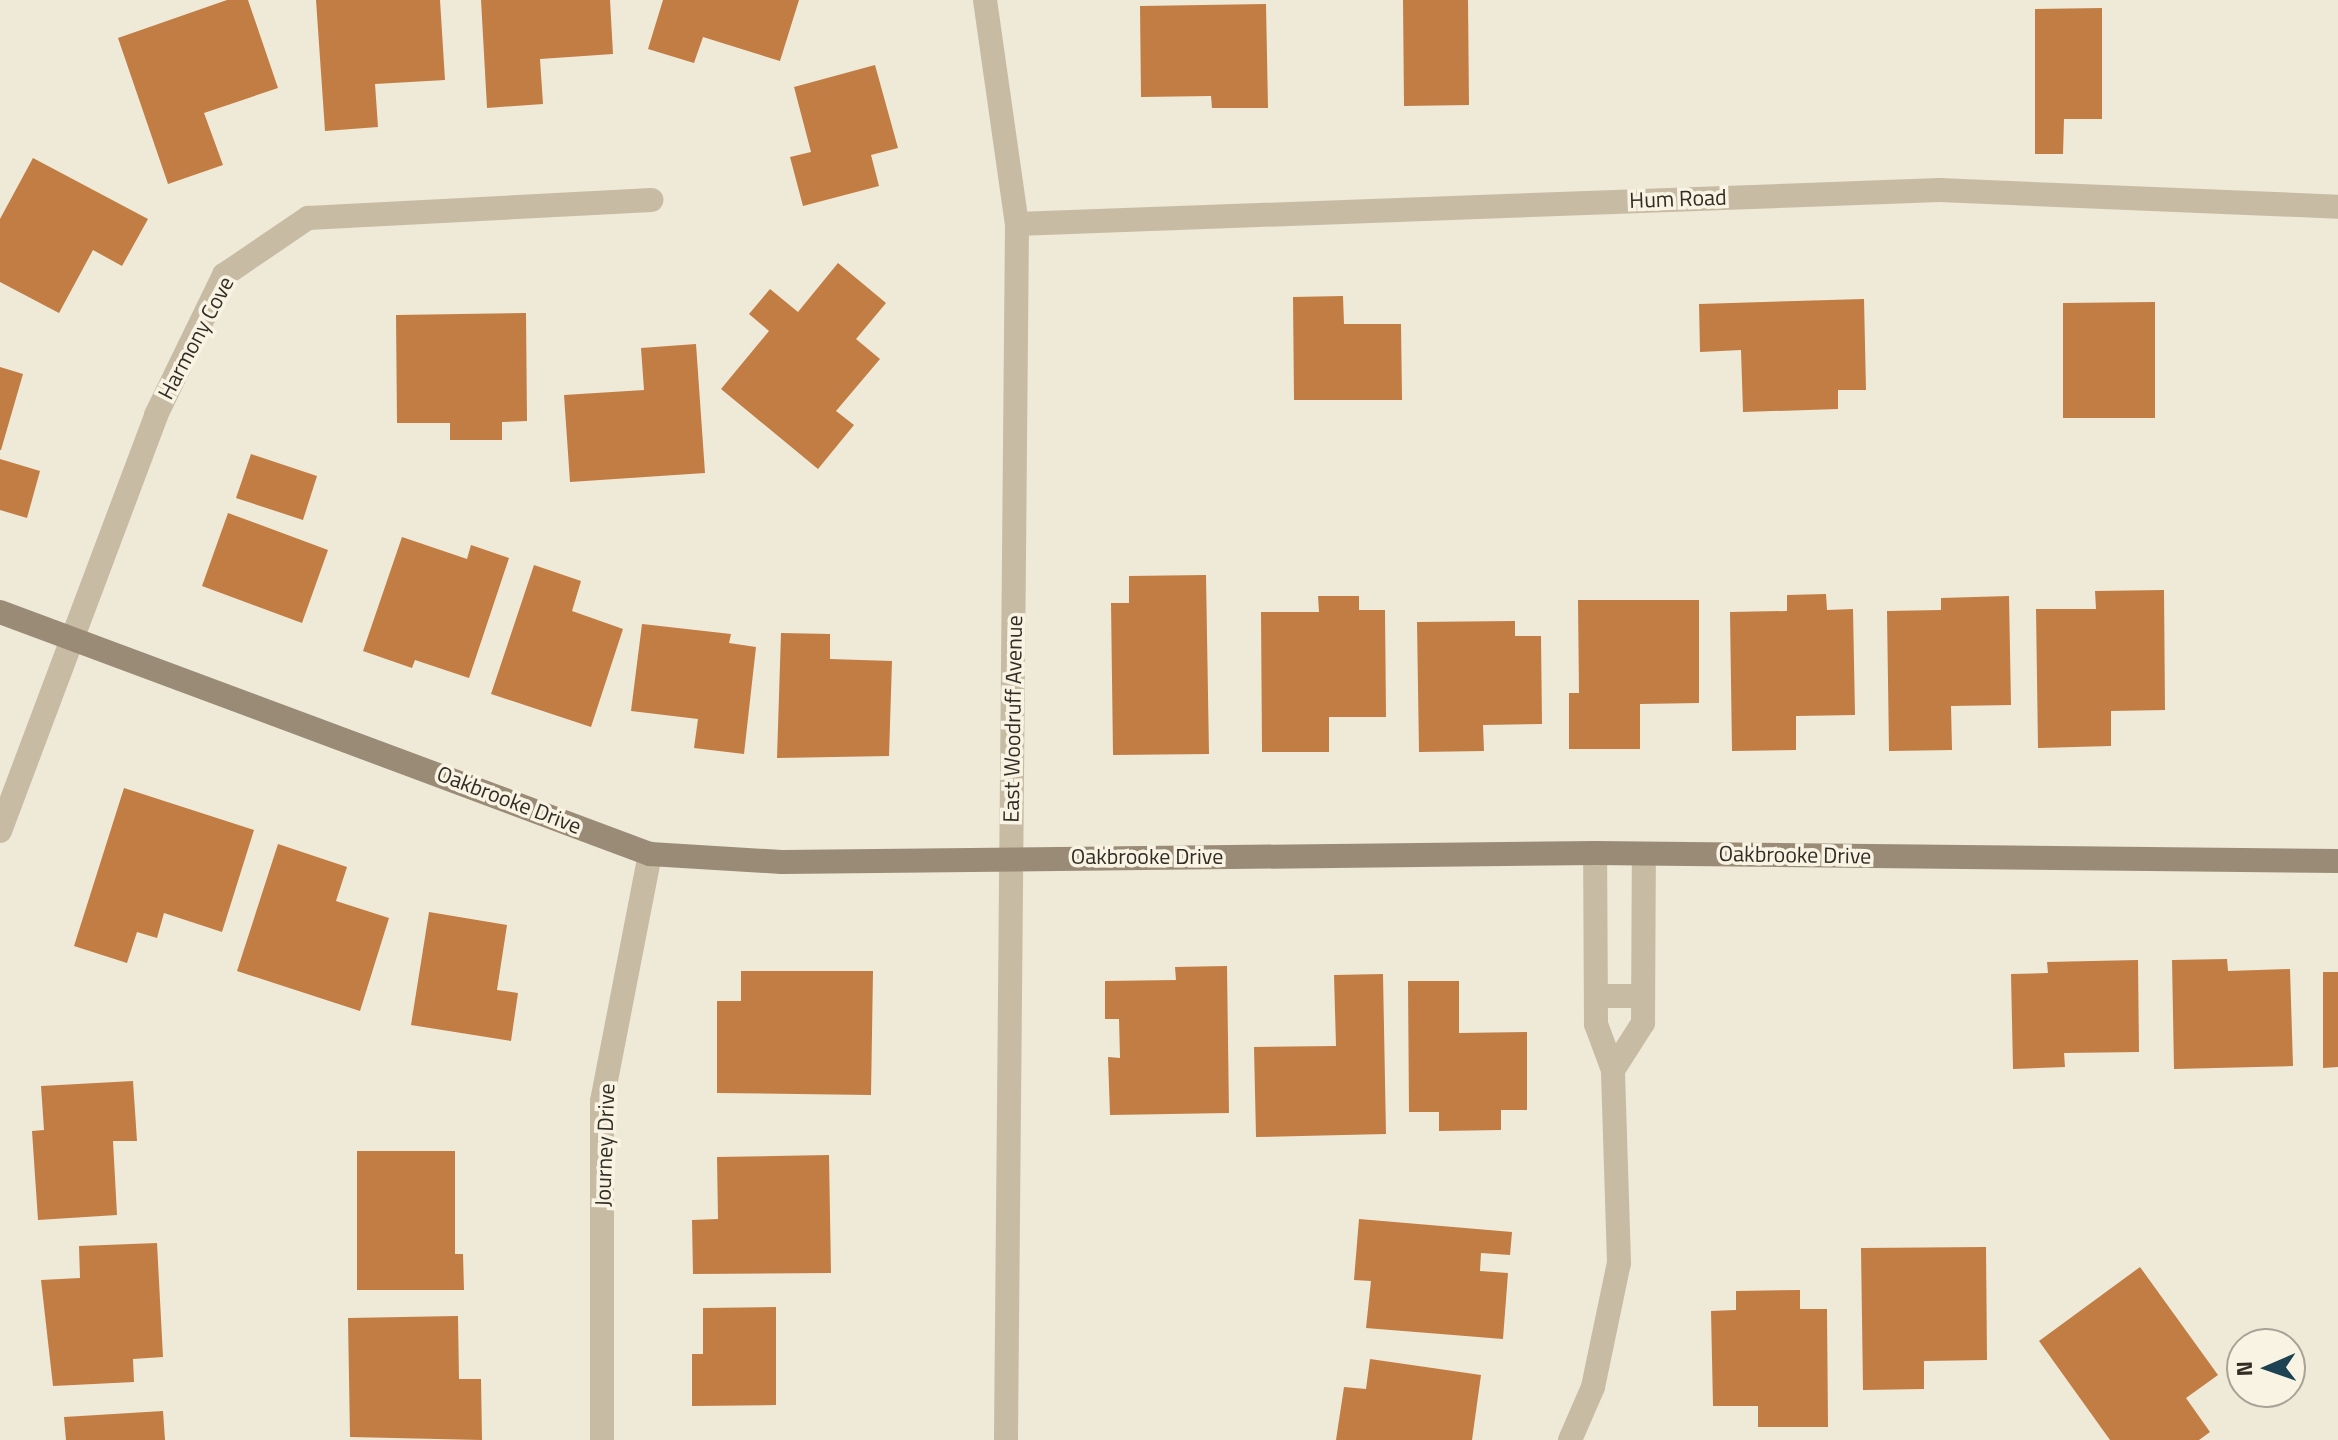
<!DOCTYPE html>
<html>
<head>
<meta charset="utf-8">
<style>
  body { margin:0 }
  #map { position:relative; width:2338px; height:1440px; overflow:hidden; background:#efe9d7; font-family:"Titillium Web",sans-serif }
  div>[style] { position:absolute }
  .building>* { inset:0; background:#c17d44 }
  .street>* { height:24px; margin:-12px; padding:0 12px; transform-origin:12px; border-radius:12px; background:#c7bba4 }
  .secondary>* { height:24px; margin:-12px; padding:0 12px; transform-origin:12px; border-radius:12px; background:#9a8b76 }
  span { translate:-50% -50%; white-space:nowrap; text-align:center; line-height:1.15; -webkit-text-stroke:7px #f8f3e3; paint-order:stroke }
  .street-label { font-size:22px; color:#322c25 }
  .north { position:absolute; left:2226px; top:1328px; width:80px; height:80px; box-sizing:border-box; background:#f8f3e3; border:2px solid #a9a397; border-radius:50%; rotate:268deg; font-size:22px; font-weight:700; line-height:32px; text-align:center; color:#322c25 }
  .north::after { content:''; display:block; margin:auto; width:28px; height:36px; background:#1d4352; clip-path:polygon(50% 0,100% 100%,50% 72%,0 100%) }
</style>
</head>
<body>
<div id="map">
  <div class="building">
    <div style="clip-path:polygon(227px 0,248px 0,278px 88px,204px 113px,223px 165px,168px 184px,118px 38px)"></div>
    <div style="clip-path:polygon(316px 0,440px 0,445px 80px,375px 84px,378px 127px,325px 131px)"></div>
    <div style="clip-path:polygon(481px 0,610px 0,613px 54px,540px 59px,543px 104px,487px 108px)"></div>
    <div style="clip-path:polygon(663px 0,799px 0,780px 61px,703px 37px,694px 63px,648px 49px)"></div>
    <div style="clip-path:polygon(1403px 0,1468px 0,1469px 105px,1404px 106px)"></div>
    <div style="clip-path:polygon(1266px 4px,1268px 108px,1212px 108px,1211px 96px,1141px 97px,1140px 6px)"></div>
    <div style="clip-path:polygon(2102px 8px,2102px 119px,2064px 119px,2063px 154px,2035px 154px,2035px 9px)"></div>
    <div style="clip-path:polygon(875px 65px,898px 148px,871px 155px,879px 186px,803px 206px,790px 157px,811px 152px,794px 87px)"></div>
    <div style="clip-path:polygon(33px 158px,148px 219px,122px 266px,93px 250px,59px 313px,0 282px,0 219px)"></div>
    <div style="clip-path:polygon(838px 263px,886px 303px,856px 339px,880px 359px,836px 411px,854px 425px,818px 469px,721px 389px,769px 331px,749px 314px,770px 289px,798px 312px)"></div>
    <div style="clip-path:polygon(1343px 296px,1344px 324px,1401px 324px,1402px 400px,1294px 400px,1293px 297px)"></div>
    <div style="clip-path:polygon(1864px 299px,1866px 390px,1838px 390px,1838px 409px,1743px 412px,1741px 350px,1700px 352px,1699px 304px)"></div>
    <div style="clip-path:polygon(2155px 302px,2155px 418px,2063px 418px,2063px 303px)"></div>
    <div style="clip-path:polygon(526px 313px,527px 421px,502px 422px,502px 440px,450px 440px,450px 423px,397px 423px,396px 315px)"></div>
    <div style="clip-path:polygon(696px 344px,705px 473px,570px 482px,564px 395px,644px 390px,641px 348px)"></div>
    <div style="clip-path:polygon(0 367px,23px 374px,1px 450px,0 450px)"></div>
    <div style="clip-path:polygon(251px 454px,317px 476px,303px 520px,236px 498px)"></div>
    <div style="clip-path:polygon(0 459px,40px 471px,27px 518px,0 510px)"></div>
    <div style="clip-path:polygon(228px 513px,328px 550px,302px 623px,202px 586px)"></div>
    <div style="clip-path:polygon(402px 537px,467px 559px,471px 545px,509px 558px,469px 678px,415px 660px,412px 668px,363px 651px)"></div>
    <div style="clip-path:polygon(534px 565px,581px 581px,572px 611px,623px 629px,591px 727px,491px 694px)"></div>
    <div style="clip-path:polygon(1206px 575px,1209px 754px,1113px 755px,1111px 603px,1129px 603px,1129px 576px)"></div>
    <div style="clip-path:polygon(2164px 590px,2165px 710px,2111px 711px,2111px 746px,2038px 748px,2036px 609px,2096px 609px,2095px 591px)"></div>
    <div style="clip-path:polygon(1826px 594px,1827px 610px,1853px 609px,1855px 715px,1796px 716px,1796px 750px,1732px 751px,1730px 612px,1787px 611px,1787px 595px)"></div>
    <div style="clip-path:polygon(1318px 596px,1359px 596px,1359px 610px,1385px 610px,1386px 717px,1329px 717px,1329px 752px,1262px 752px,1261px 612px,1319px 612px)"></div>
    <div style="clip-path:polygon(2009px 596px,2011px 705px,1951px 706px,1952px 750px,1889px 751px,1887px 611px,1941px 610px,1941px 598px)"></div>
    <div style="clip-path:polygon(1578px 600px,1699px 600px,1699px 703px,1640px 704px,1640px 749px,1569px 749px,1569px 693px,1579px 693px)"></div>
    <div style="clip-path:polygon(1515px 621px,1515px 636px,1541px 636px,1542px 724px,1483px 725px,1484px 751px,1419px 752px,1417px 622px)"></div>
    <div style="clip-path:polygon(642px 624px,731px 634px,729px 643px,756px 647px,744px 754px,694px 748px,698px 719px,631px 711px)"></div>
    <div style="clip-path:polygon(781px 633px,830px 634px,830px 659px,892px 661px,889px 756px,777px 758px)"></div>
    <div style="clip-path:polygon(124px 788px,254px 830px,222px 932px,164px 913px,157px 938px,137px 932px,127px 963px,74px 946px)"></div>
    <div style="clip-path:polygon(278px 844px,347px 867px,336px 901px,389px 918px,360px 1011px,237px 971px)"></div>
    <div style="clip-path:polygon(429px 912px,507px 925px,497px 990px,518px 993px,511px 1041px,411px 1025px)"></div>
    <div style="clip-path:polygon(2227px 959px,2228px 971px,2290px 969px,2293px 1066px,2174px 1069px,2172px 960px)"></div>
    <div style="clip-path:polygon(2138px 960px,2139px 1052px,2064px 1053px,2065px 1067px,2013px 1069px,2011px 974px,2048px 973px,2047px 962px)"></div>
    <div style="clip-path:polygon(1227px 966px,1229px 1113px,1110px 1115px,1108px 1057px,1120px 1058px,1119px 1019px,1105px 1019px,1105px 981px,1176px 980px,1175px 967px)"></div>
    <div style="clip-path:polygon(741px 971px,873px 971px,871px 1095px,717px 1093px,717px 1001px,741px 1001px)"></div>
    <div style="clip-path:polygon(2323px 972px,2338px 972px,2338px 1067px,2323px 1068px)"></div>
    <div style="clip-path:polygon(1383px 974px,1386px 1134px,1256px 1137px,1254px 1047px,1336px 1046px,1334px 975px)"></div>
    <div style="clip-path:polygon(1408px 981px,1459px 981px,1459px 1033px,1527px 1032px,1527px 1110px,1501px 1110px,1501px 1130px,1439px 1131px,1439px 1112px,1409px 1112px)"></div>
    <div style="clip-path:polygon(133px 1081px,137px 1141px,113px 1141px,117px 1215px,38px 1220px,32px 1131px,44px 1130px,41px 1086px)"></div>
    <div style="clip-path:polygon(357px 1151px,455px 1151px,455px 1254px,463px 1254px,464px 1290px,357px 1290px)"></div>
    <div style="clip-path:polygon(829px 1155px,831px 1273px,693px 1274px,692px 1220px,718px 1219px,717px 1157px)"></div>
    <div style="clip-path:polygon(1359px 1219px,1512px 1232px,1510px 1255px,1481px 1253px,1480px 1271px,1508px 1273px,1503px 1339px,1366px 1328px,1371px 1281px,1354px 1280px)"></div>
    <div style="clip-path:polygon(157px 1243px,163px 1357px,133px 1359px,134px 1382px,53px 1386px,41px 1280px,80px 1278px,79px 1246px)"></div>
    <div style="clip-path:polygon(1986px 1247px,1987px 1360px,1924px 1361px,1924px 1389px,1863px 1390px,1861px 1248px)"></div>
    <div style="clip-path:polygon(2140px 1267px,2218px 1375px,2186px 1398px,2210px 1432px,2199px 1440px,2110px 1440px,2039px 1341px)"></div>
    <div style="clip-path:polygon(1800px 1290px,1800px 1309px,1827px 1309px,1828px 1427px,1758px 1427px,1758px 1406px,1713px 1406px,1711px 1311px,1736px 1310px,1736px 1291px)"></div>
    <div style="clip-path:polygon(776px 1307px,776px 1405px,692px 1406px,692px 1354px,703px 1354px,703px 1308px)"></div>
    <div style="clip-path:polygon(458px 1316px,459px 1379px,481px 1379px,482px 1440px,350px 1437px,348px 1318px)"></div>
    <div style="clip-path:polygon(1370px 1359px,1481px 1375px,1472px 1440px,1336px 1440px,1344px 1387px,1366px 1389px)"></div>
    <div style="clip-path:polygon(163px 1411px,165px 1440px,66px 1440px,64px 1417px)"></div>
  </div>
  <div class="street">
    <div style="left:985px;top:0;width:226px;rotate:81.9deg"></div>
    <div style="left:1017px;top:224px;width:1216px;rotate:90.52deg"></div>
    <div style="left:1017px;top:224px;width:923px;rotate:-2.11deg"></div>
    <div style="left:1939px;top:190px;width:399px;rotate:2.4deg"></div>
    <div style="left:0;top:831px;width:444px;rotate:-69.4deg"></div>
    <div style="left:156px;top:415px;width:156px;rotate:-64.1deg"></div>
    <div style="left:224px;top:275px;width:102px;rotate:-34.2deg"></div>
    <div style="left:308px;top:218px;width:344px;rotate:-3deg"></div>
    <div style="left:1596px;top:996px;width:47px"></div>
    <div style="left:1613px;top:1070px;width:56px;rotate:-57.4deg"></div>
    <div style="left:1643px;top:1023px;width:169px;rotate:-89.7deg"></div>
    <div style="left:602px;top:1440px;width:339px;rotate:-90deg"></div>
    <div style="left:602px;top:1101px;width:252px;rotate:-79deg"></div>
    <div style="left:1570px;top:1440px;width:58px;rotate:-66.5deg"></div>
    <div style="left:1593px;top:1387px;width:127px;rotate:-78.2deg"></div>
    <div style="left:1619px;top:1263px;width:193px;rotate:-91.8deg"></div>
    <div style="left:1613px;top:1070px;width:49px;rotate:-110.3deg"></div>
    <div style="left:1596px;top:1024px;width:171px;rotate:-90.3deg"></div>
  </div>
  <div class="secondary">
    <div style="left:0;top:612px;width:694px;rotate:20.42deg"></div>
    <div style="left:650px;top:854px;width:132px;rotate:3.5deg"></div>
    <div style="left:782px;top:862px;width:813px;rotate:-0.63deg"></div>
    <div style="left:1595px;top:853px;width:743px;rotate:0.62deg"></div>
  </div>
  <div class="street-label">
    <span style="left:1678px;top:199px;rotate:-2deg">Hum Road</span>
    <span style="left:196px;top:338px;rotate:-62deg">Harmony Cove</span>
    <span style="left:1013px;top:719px;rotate:-89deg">East Woodruff Avenue</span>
    <span style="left:509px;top:800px;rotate:21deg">Oakbrooke Drive</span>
    <span style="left:1795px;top:855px;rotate:1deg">Oakbrooke Drive</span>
    <span style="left:1147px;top:857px">Oakbrooke Drive</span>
    <span style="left:605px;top:1145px;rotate:-88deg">Journey Drive</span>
  </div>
  <div class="north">N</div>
</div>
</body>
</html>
